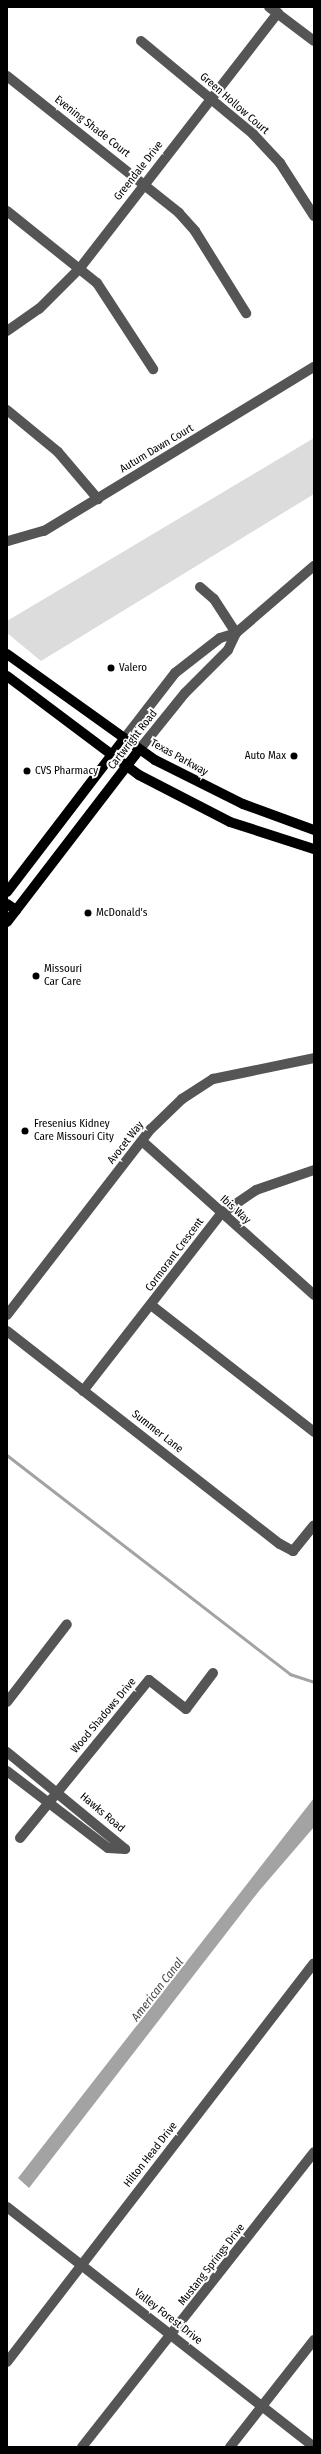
<!DOCTYPE html>
<html>
<head>
<meta charset="utf-8">
<style>
  body { margin:0 }
  #map { position:relative; width:321px; height:2454px; overflow:hidden; background:#fff; font-family:"Fira Sans Condensed",sans-serif }
  div>[style] { position:absolute }
  .green>* { inset:0; background:#dcdcdc }
  .water>* { inset:0; background:#a3a3a3 }
  .stream>* { height:2.5px; margin:-1.25px; padding:0 1.25px; transform-origin:1.25px; border-radius:1.25px; background:#a3a3a3 }
  .minor>* { height:10px; margin:-5px; padding:0 5px; transform-origin:5px; border-radius:5px; background:#555 }
  .major>* { height:10px; margin:-5px; padding:0 5px; transform-origin:5px; border-radius:5px; background:#000 }
  .dots>* { width:11px; height:11px; translate:-50% -50%; box-sizing:border-box; border:2px solid #fff; border-radius:50% }
  span { translate:-50% -50%; white-space:nowrap; text-align:center; line-height:1.15; -webkit-text-stroke:4px #fff; paint-order:stroke }
  .street-label { font-size:11px; color:#000 }
  .poi-label { font-size:11px; color:#000 }
  .left { translate:0 -50%; text-align:left }
  .right { translate:-100% -50%; text-align:right }
  .water-label { font-size:12px; color:#444; font-style:italic }
  .frame { position:absolute; inset:0; border:8px solid #000; pointer-events:none }
</style>
</head>
<body>
<div id="map">
  <div class="green">
    <div style="clip-path:polygon(314px 438px,314px 494px,41px 661px,7px 633px,7px 621px)"></div>
  </div>
  <div class="water">
    <div style="clip-path:polygon(314px 1798px,314px 1827px,259px 1891px,29px 2188px,18px 2178px)"></div>
  </div>
  <div class="stream">
    <div style="left:7px;top:1455px;width:358px;rotate:37.7deg"></div>
    <div style="left:290px;top:1674px;width:25px;rotate:18deg"></div>
  </div>
  <div class="minor">
    <div style="left:269px;top:7px;width:56px;rotate:37.1deg"></div>
    <div style="left:141px;top:41px;width:146px;rotate:39.7deg"></div>
    <div style="left:253px;top:134px;width:40px;rotate:47deg"></div>
    <div style="left:280px;top:163px;width:63px;rotate:57.3deg"></div>
    <div style="left:7px;top:76px;width:220px;rotate:38.5deg"></div>
    <div style="left:179px;top:213px;width:24px;rotate:48deg"></div>
    <div style="left:195px;top:231px;width:97px;rotate:58.1deg"></div>
    <div style="left:7px;top:211px;width:115px;rotate:38.7deg"></div>
    <div style="left:97px;top:283px;width:103px;rotate:56.9deg"></div>
    <div style="left:7px;top:331px;width:39px;rotate:-35deg"></div>
    <div style="left:39px;top:309px;width:58px;rotate:-45deg"></div>
    <div style="left:80px;top:268px;width:323px;rotate:-52.2deg"></div>
    <div style="left:7px;top:410px;width:66px;rotate:39.5deg"></div>
    <div style="left:58px;top:452px;width:62px;rotate:49.6deg"></div>
    <div style="left:8px;top:541px;width:37px;rotate:-16deg"></div>
    <div style="left:44px;top:531px;width:316px;rotate:-31.3deg"></div>
    <div style="left:200px;top:587px;width:18px;rotate:41deg"></div>
    <div style="left:214px;top:599px;width:40px;rotate:57.1deg"></div>
    <div style="left:124px;top:739px;width:83px;rotate:-52.3deg"></div>
    <div style="left:175px;top:673px;width:57px;rotate:-37.9deg"></div>
    <div style="left:220px;top:638px;width:17px;rotate:-17deg"></div>
    <div style="left:236px;top:633px;width:103px;rotate:-40.7deg"></div>
    <div style="left:139px;top:750px;width:73px;rotate:-51.1deg"></div>
    <div style="left:185px;top:693px;width:61px;rotate:-45deg"></div>
    <div style="left:228px;top:650px;width:19px;rotate:-65deg"></div>
    <div style="left:142px;top:1141px;width:231px;rotate:41.8deg"></div>
    <div style="left:151px;top:1305px;width:207px;rotate:37.9deg"></div>
    <div style="left:7px;top:1315px;width:235px;rotate:-52.3deg"></div>
    <div style="left:151px;top:1129px;width:43px;rotate:-44.1deg"></div>
    <div style="left:182px;top:1099px;width:37px;rotate:-33deg"></div>
    <div style="left:213px;top:1079px;width:103px;rotate:-11.7deg"></div>
    <div style="left:7px;top:1331px;width:346px;rotate:38deg"></div>
    <div style="left:280px;top:1544px;width:15px;rotate:28deg"></div>
    <div style="left:293px;top:1551px;width:33px;rotate:-51deg"></div>
    <div style="left:83px;top:1391px;width:224px;rotate:-52.1deg"></div>
    <div style="left:221px;top:1214px;width:42px;rotate:-34.4deg"></div>
    <div style="left:256px;top:1190px;width:61px;rotate:-19deg"></div>
    <div style="left:7px;top:1702px;width:98px;rotate:-52.4deg"></div>
    <div style="left:7px;top:1752px;width:153px;rotate:39.4deg"></div>
    <div style="left:7px;top:1771px;width:127px;rotate:37.3deg"></div>
    <div style="left:108px;top:1848px;width:17px;rotate:3deg"></div>
    <div style="left:20px;top:1838px;width:204px;rotate:-50.8deg"></div>
    <div style="left:149px;top:1680px;width:47px;rotate:38.1deg"></div>
    <div style="left:186px;top:1709px;width:45px;rotate:-53.1deg"></div>
    <div style="left:7px;top:2207px;width:390px;rotate:38deg"></div>
    <div style="left:7px;top:2362px;width:503px;rotate:-52.42deg"></div>
    <div style="left:82px;top:2447px;width:375px;rotate:-51.8deg"></div>
    <div style="left:230px;top:2447px;width:136px;rotate:-51.9deg"></div>
  </div>
  <div class="major">
    <div style="left:7px;top:654px;width:182px;rotate:35.6deg"></div>
    <div style="left:155px;top:760px;width:98px;rotate:26.6deg"></div>
    <div style="left:243px;top:804px;width:76px;rotate:20.1deg"></div>
    <div style="left:7px;top:676px;width:165px;rotate:36.9deg"></div>
    <div style="left:139px;top:775px;width:102px;rotate:27.3deg"></div>
    <div style="left:230px;top:822px;width:88px;rotate:17.8deg"></div>
    <div style="left:7px;top:892px;width:193px;rotate:-52.6deg"></div>
    <div style="left:7px;top:904px;width:11px;rotate:34deg"></div>
    <div style="left:7px;top:922px;width:217px;rotate:-52.5deg"></div>
  </div>
  <div class="dots">
    <div style="left:111px;top:668px;background:#000"></div>
    <div style="left:294px;top:756px;background:#000"></div>
    <div style="left:27px;top:771px;background:#000"></div>
    <div style="left:88px;top:913px;background:#000"></div>
    <div style="left:36px;top:976px;background:#000"></div>
    <div style="left:25px;top:1131px;background:#000"></div>
  </div>
  <div class="street-label">
    <span style="left:234px;top:104px;rotate:41deg">Green Hollow Court</span>
    <span style="left:92px;top:127px;rotate:38deg">Evening Shade Court</span>
    <span style="left:139px;top:171px;rotate:-52deg">Greendale Drive</span>
    <span style="left:157px;top:449px;rotate:-31deg">Autum Dawn Court</span>
    <span style="left:133px;top:740px;rotate:-52deg">Cartwright Road</span>
    <span style="left:179px;top:758px;rotate:29deg">Texas Parkway</span>
    <span style="left:126px;top:1143px;rotate:-52deg">Avocet Way</span>
    <span style="left:235px;top:1210px;rotate:42deg">Ibis Way</span>
    <span style="left:175px;top:1255px;rotate:-53deg">Cormorant Crescent</span>
    <span style="left:157px;top:1432px;rotate:38deg">Summer Lane</span>
    <span style="left:104px;top:1716px;rotate:-50deg">Wood Shadows Drive</span>
    <span style="left:102px;top:1813px;rotate:40deg">Hawks Road</span>
    <span style="left:151px;top:2155px;rotate:-52deg">Hilton Head Drive</span>
    <span style="left:212px;top:2265px;rotate:-52deg">Mustang Springs Drive</span>
    <span style="left:168px;top:2317px;rotate:38deg">Valley Forest Drive</span>
  </div>
  <div class="poi-label">
    <span class="left" style="left:119px;top:668px">Valero</span>
    <span class="right" style="left:286px;top:756px">Auto Max</span>
    <span class="left" style="left:35px;top:771px">CVS Pharmacy</span>
    <span class="left" style="left:96px;top:913px">McDonald's</span>
    <span class="left" style="left:44px;top:976px">Missouri<br>Car Care</span>
    <span class="left" style="left:34px;top:1131px">Fresenius Kidney<br>Care Missouri City</span>
  </div>
  <div class="water-label">
    <span style="left:158px;top:1990px;rotate:-52deg">American Canal</span>
  </div>
  <div class="frame"></div>
</div>
</body>
</html>
